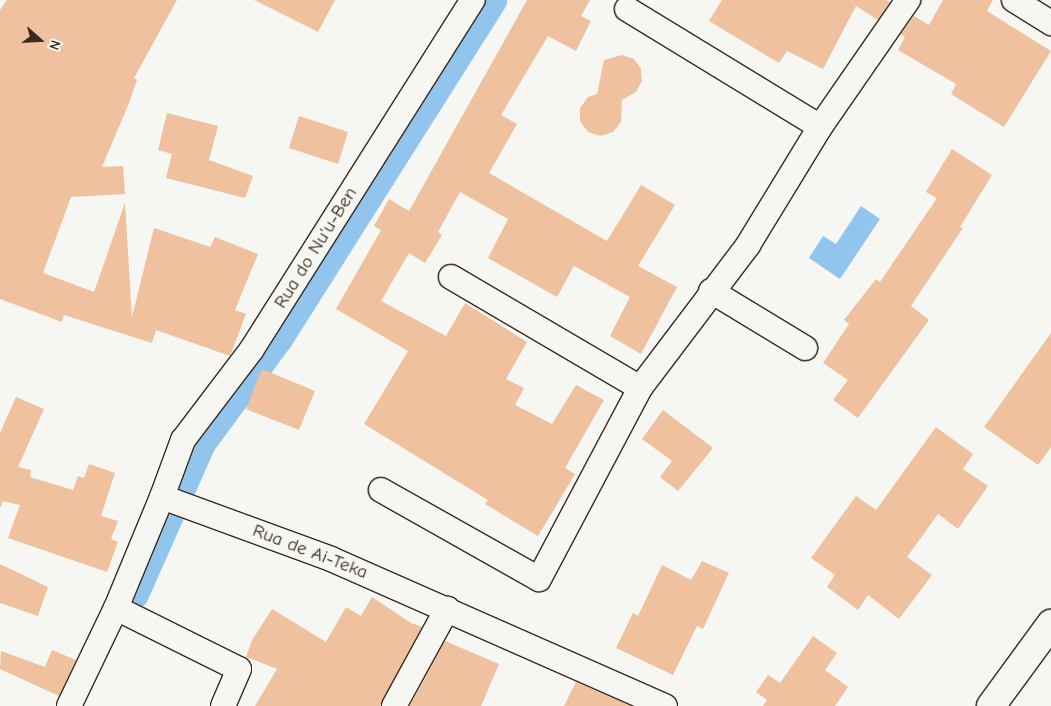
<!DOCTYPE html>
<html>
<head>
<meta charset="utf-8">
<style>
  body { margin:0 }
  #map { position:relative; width:1051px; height:706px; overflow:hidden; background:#f6f6f2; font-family:"Comic Neue",sans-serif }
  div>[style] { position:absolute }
  .water>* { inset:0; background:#91c5ee }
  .canal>* { height:29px; margin:-14.5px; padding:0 14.5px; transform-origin:14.5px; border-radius:14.5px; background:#91c5ee }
  .building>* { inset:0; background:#efc19f }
  .roads { filter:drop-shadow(1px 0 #3b2a1e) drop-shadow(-1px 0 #3b2a1e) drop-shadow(0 1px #3b2a1e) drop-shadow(0 -1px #3b2a1e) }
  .street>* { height:24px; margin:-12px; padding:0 12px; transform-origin:12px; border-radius:12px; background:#f6f6f2 }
  .secondary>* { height:28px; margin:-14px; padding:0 14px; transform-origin:14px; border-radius:14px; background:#f6f6f2 }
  span { translate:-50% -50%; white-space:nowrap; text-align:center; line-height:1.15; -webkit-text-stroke:5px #f6f6f2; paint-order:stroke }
  .street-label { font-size:19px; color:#3b2a1e }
  .north { position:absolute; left:15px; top:15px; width:50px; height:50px; -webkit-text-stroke:4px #f6f6f2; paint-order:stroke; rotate:109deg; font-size:14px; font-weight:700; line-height:20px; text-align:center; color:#3b2a1e }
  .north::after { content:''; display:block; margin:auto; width:18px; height:22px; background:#3b2a1e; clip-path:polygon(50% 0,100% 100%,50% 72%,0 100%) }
</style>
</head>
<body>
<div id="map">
  <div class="water">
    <div style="clip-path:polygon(861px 206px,880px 219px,840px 279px,809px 258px,823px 236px,836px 244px)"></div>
  </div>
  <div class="canal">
    <div style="left:134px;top:594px;width:165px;rotate:-66.1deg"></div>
    <div style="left:201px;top:443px;width:132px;rotate:-53.7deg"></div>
    <div style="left:279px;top:337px;width:399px;rotate:-57.7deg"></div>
  </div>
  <div class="building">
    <div style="clip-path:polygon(7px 0,177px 0,134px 78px,137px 80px,129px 103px,102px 167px,123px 166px,125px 194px,71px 197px,43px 273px,94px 292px,125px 203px,132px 317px,154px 228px,210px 247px,215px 237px,258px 254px,235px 310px,246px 314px,230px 356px,156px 330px,152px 343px,64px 315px,62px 322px,0 299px,0 10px)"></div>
    <div style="clip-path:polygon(254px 0,335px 0,318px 32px)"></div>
    <div style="clip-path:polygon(527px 0,590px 0,581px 16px,591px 21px,576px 51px,548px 36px,501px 115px,517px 124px,489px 173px,607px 241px,641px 185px,675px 205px,638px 266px,677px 287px,641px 354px,610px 336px,630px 297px,574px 266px,557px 297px,488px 258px,508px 219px,460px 192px,438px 232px,442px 235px,425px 263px,409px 253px,381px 301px,446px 336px,465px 303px,527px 342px,506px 379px,524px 388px,515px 405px,552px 424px,576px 385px,604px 400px,565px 468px,575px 474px,538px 536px,485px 504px,488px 500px,364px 424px,408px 351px,336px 309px,381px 230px,374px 226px,389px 199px,409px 211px)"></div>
    <div style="clip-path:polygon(722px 0,886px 0,890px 2px,878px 20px,856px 6px,823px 69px,787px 51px,779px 63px,709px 21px)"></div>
    <div style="clip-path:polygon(943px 0,993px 0,987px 11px,1051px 51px,1004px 127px,951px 94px,956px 84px,898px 50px,905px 37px,901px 34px,914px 16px,929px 25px)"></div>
    <div style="clip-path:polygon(622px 55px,634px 59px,641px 69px,642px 81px,636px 92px,622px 100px,621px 122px,613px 132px,601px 136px,588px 132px,580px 121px,580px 108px,588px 97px,597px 94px,604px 60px)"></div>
    <div style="clip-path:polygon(167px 113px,218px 126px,209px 160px,253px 176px,245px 198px,166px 178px,172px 154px,158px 150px)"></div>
    <div style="clip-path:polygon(299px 116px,348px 132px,338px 164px,289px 148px)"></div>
    <div style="clip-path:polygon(952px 149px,992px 175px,960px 227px,963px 228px,911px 306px,929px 320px,858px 418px,833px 400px,848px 380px,823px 363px,849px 324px,844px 320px,876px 279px,880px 282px,937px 198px,926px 192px)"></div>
    <div style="clip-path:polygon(1051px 333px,1051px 447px,1038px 465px,984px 427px)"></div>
    <div style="clip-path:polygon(262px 369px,315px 391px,299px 430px,246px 409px)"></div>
    <div style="clip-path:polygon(16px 397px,44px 409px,18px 467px,31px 470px,30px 477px,73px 490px,78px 476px,84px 478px,89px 464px,115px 473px,101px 516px,118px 521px,111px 539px,118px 542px,107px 572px,8px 538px,20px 505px,3px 501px,0 508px,0 433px)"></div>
    <div style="clip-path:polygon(663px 410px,713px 448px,678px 491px,660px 477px,672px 461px,642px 439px)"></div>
    <div style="clip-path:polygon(936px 427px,973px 454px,963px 469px,988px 486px,958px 529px,938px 514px,907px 557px,932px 575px,899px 619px,868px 595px,858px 610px,827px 587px,835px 575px,811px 558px,856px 496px,876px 510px)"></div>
    <div style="clip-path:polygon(702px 561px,729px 573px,703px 629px,697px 626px,673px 675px,616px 648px,633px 613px,638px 616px,662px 565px,691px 580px)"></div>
    <div style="clip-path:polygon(0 564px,48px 587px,38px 616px,0 603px)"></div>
    <div style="clip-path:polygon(372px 597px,411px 623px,422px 627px,380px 706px,255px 706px,277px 669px,246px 657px,252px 640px,272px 609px,326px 642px,346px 607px,361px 616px)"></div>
    <div style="clip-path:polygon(813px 636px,837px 653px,825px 670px,848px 687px,835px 706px,763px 706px,767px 700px,756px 692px,768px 675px,780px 683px)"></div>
    <div style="clip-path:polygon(445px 641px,499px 664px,481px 706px,410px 706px)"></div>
    <div style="clip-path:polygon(52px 650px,76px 660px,59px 696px,0 669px,1px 651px,45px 667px)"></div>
    <div style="clip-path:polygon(576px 682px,631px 706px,564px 706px)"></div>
  </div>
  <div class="roads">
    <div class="street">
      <div style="left:1014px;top:0;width:44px;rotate:31.9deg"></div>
      <div style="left:627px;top:9px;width:226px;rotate:31.4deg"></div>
      <div style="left:451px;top:277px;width:219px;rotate:30.4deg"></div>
      <div style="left:711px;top:291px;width:110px;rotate:31.2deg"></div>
      <div style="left:381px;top:490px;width:181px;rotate:29.4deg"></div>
      <div style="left:539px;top:579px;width:216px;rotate:-62.1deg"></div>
      <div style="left:640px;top:388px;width:179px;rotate:-52.9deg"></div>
      <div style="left:748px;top:245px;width:138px;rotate:-58.6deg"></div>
      <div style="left:820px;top:127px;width:155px;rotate:-55.3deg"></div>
      <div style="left:162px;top:497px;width:61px;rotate:-69.8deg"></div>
      <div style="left:183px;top:440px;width:114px;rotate:-52.8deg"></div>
      <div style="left:252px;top:349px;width:413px;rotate:-57.7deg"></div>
      <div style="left:116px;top:608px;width:137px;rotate:26.4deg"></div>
      <div style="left:239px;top:669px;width:40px;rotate:113.4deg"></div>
      <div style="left:69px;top:706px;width:109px;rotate:-64.4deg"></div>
      <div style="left:116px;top:608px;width:120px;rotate:-67.5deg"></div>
      <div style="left:162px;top:497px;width:180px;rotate:20.1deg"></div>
      <div style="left:331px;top:559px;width:365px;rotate:23.8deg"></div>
      <div style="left:394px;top:706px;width:111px;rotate:-61.3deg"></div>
    </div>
    <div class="secondary">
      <div style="left:991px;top:706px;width:102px;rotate:-53.8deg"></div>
    </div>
  </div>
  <div class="street-label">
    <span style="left:316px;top:248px;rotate:-58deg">Rua do Nu'u-Ben</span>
    <span style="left:310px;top:552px;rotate:21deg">Rua de Ai-Teka</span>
  </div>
  <div class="north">N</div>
</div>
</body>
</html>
